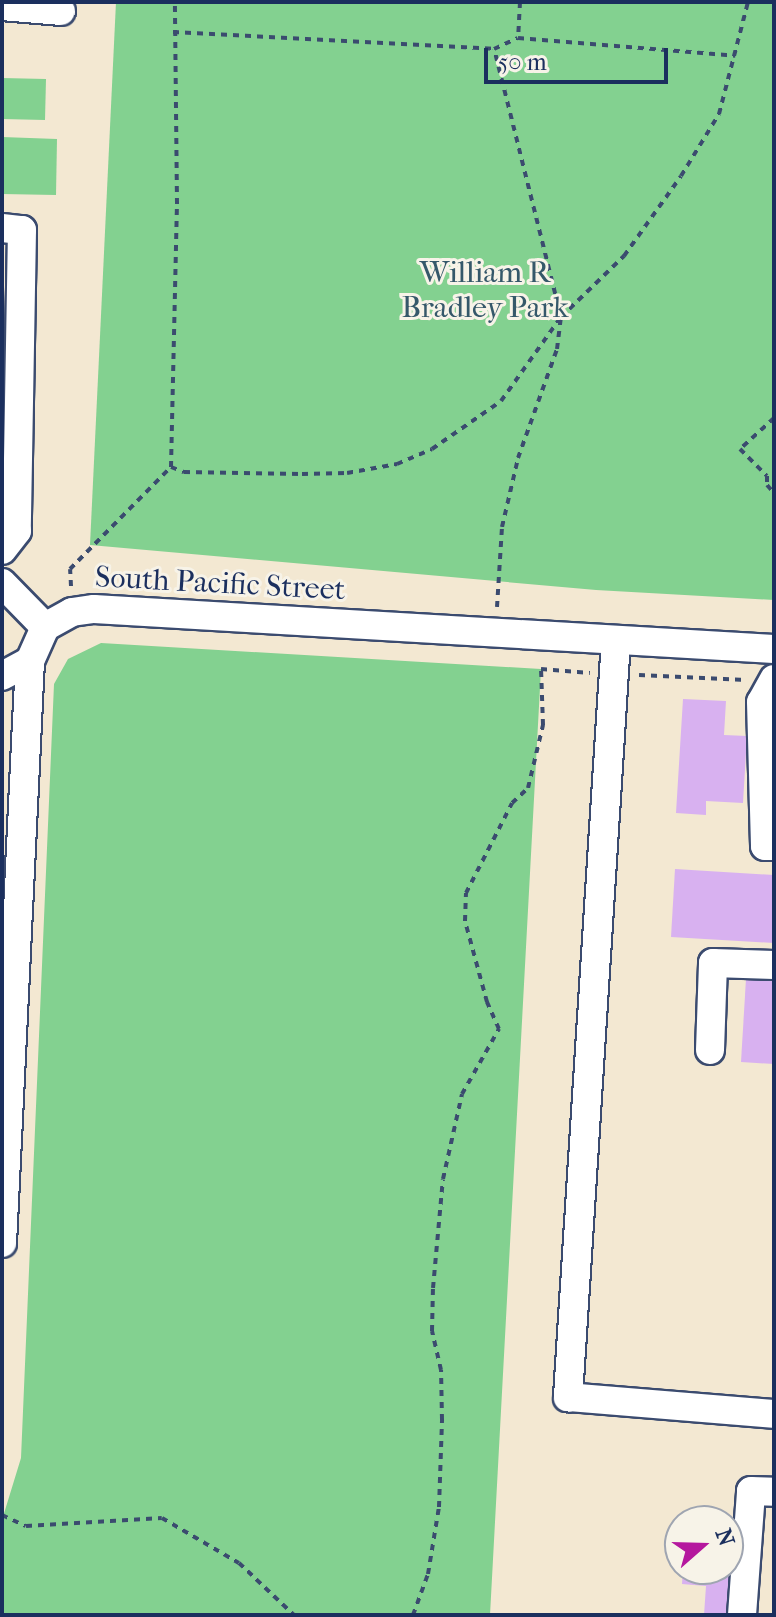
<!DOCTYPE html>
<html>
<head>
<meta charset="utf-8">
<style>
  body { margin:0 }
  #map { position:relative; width:776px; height:1617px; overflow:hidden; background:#f3e8d2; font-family:"IM FELL French Canon",serif }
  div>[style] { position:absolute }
  .green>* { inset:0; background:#83d190 }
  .building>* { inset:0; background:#d8b1f0 }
  .path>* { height:4px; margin-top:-2px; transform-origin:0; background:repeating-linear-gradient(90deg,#3b4b6f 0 6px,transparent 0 12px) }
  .roads { filter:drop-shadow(2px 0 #3b4b6f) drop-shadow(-2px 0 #3b4b6f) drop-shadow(0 2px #3b4b6f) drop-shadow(0 -2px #3b4b6f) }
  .minor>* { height:28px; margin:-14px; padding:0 14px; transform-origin:14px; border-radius:14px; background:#fff }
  span { translate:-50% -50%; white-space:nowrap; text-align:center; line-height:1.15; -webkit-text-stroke:6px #f7f3e8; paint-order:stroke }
  .park-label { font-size:30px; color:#35586a }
  .street-label { font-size:30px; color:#1b2f5e }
  .frame { position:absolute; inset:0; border:4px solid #1b2f5e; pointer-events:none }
  .north { position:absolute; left:664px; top:1505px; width:80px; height:80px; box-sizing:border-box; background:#f7f3e8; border:2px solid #9fa5b1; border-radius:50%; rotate:70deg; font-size:22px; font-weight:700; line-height:32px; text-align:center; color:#1b2f5e }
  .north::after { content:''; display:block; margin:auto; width:28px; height:36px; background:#b5179e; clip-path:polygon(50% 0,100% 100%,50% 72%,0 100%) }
  .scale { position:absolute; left:484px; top:48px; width:184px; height:36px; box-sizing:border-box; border:4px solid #1b2f5e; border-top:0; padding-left:10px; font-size:24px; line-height:28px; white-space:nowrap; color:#1b2f5e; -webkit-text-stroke:6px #f7f3e8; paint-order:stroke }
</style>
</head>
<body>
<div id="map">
  <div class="green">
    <div style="clip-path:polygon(116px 2px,774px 2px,774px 600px,596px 590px,90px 545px)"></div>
    <div style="clip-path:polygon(2px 78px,46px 79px,45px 120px,2px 119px)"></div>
    <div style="clip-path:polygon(2px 137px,57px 139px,56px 195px,2px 194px)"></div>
    <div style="clip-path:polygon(101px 643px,541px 669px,490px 1615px,2px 1615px,2px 1520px,21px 1458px,54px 684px,68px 659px)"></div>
  </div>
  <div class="building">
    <div style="clip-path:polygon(683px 699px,726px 701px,724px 735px,747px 736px,743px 803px,706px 801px,706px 815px,676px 813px)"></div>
    <div style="clip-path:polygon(675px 869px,774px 875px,774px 943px,671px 937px)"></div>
    <div style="clip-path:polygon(746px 979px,774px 981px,774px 1064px,741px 1062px)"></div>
    <div style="clip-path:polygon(728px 1554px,732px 1554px,729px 1615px,704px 1615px,706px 1586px,682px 1584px,683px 1569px,728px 1569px)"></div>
  </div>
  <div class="path">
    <div style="left:520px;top:2px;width:36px;rotate:93deg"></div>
    <div style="left:518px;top:38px;width:218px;rotate:4.7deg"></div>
    <div style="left:173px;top:32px;width:321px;rotate:3deg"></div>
    <div style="left:774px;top:418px;width:46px;rotate:137.6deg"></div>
    <div style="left:740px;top:449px;width:38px;rotate:45deg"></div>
    <div style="left:767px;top:476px;width:9px;rotate:90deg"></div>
    <div style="left:767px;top:485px;width:11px;rotate:49deg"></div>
    <div style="left:171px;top:467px;width:14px;rotate:21deg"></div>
    <div style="left:184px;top:472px;width:118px;rotate:1deg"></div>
    <div style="left:302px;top:474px;width:45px;rotate:-1.3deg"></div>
    <div style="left:347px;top:473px;width:51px;rotate:-10.2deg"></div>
    <div style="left:397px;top:464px;width:38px;rotate:-23deg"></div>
    <div style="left:432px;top:449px;width:84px;rotate:-34.8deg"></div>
    <div style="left:501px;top:401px;width:103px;rotate:-54.5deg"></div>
    <div style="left:561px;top:317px;width:276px;rotate:-104deg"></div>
    <div style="left:494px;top:49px;width:26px;rotate:-25deg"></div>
    <div style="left:71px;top:586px;width:17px;rotate:-93deg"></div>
    <div style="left:70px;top:569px;width:144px;rotate:-45.3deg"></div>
    <div style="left:171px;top:467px;width:263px;rotate:-88.7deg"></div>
    <div style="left:177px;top:204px;width:202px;rotate:-90.6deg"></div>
    <div style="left:497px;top:607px;width:80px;rotate:-86.4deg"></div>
    <div style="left:502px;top:527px;width:71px;rotate:-76.9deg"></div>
    <div style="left:518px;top:458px;width:116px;rotate:-70.3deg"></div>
    <div style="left:557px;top:349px;width:32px;rotate:-83deg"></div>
    <div style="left:561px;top:317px;width:88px;rotate:-44.1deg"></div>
    <div style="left:624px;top:256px;width:98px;rotate:-54.5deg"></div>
    <div style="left:681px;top:176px;width:73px;rotate:-58.5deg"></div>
    <div style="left:719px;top:114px;width:116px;rotate:-75.5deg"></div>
    <div style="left:639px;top:675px;width:107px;rotate:2.7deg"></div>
    <div style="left:2px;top:1515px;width:26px;rotate:25deg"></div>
    <div style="left:26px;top:1526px;width:136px;rotate:-3.4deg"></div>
    <div style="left:162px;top:1518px;width:89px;rotate:30.3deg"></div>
    <div style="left:239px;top:1563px;width:76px;rotate:43.4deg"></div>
    <div style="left:413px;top:1615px;width:44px;rotate:-69.9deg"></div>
    <div style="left:428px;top:1574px;width:68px;rotate:-80.7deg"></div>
    <div style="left:439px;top:1507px;width:87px;rotate:-88deg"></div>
    <div style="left:442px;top:1420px;width:50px;rotate:-91.1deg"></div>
    <div style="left:441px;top:1370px;width:40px;rotate:-103deg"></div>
    <div style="left:432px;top:1331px;width:43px;rotate:-88.7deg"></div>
    <div style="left:433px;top:1288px;width:109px;rotate:-84.8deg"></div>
    <div style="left:443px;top:1179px;width:87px;rotate:-77.4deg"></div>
    <div style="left:462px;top:1094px;width:75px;rotate:-60.4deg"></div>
    <div style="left:499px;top:1029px;width:30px;rotate:-114deg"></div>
    <div style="left:487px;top:1002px;width:84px;rotate:-105.2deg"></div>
    <div style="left:465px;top:921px;width:28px;rotate:-88deg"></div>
    <div style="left:466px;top:893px;width:101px;rotate:-62.9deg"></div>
    <div style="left:512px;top:803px;width:22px;rotate:-43deg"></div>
    <div style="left:528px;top:788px;width:65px;rotate:-76.6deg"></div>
    <div style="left:543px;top:725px;width:56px;rotate:-92deg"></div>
    <div style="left:541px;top:669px;width:49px;rotate:4.7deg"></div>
  </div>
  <div class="roads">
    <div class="minor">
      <div style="left:2px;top:6px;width:59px;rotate:4.8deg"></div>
      <div style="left:2px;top:228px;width:20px;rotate:6deg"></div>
      <div style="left:22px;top:230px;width:301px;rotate:91deg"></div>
      <div style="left:17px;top:531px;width:24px;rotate:128deg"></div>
      <div style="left:2px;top:583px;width:62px;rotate:45.7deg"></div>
      <div style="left:616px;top:640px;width:759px;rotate:93.63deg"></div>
      <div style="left:568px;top:1397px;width:207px;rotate:4.7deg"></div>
      <div style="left:2px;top:676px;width:32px;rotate:-28deg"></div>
      <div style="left:774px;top:679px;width:26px;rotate:119deg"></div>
      <div style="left:761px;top:702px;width:144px;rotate:88.4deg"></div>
      <div style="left:765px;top:846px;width:9px"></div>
      <div style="left:710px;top:1050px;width:87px;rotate:-88deg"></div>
      <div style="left:713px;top:963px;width:61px;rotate:1.9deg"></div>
      <div style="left:2px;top:1243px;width:583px;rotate:-87.25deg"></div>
      <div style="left:30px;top:661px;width:37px;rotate:-66deg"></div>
      <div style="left:45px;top:627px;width:31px;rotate:-29deg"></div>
      <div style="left:72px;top:612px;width:22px;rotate:-8deg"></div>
      <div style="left:94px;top:609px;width:681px;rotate:3.37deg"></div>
      <div style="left:742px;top:1615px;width:124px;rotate:-85.8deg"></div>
      <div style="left:751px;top:1491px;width:23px;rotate:2deg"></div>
    </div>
  </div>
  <div class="park-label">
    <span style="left:485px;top:290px">William R<br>Bradley Park</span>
  </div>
  <div class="street-label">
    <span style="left:220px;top:584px;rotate:3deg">South Pacific Street</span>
  </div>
  <div class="frame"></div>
  <div class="north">N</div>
  <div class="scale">50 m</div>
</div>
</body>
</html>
